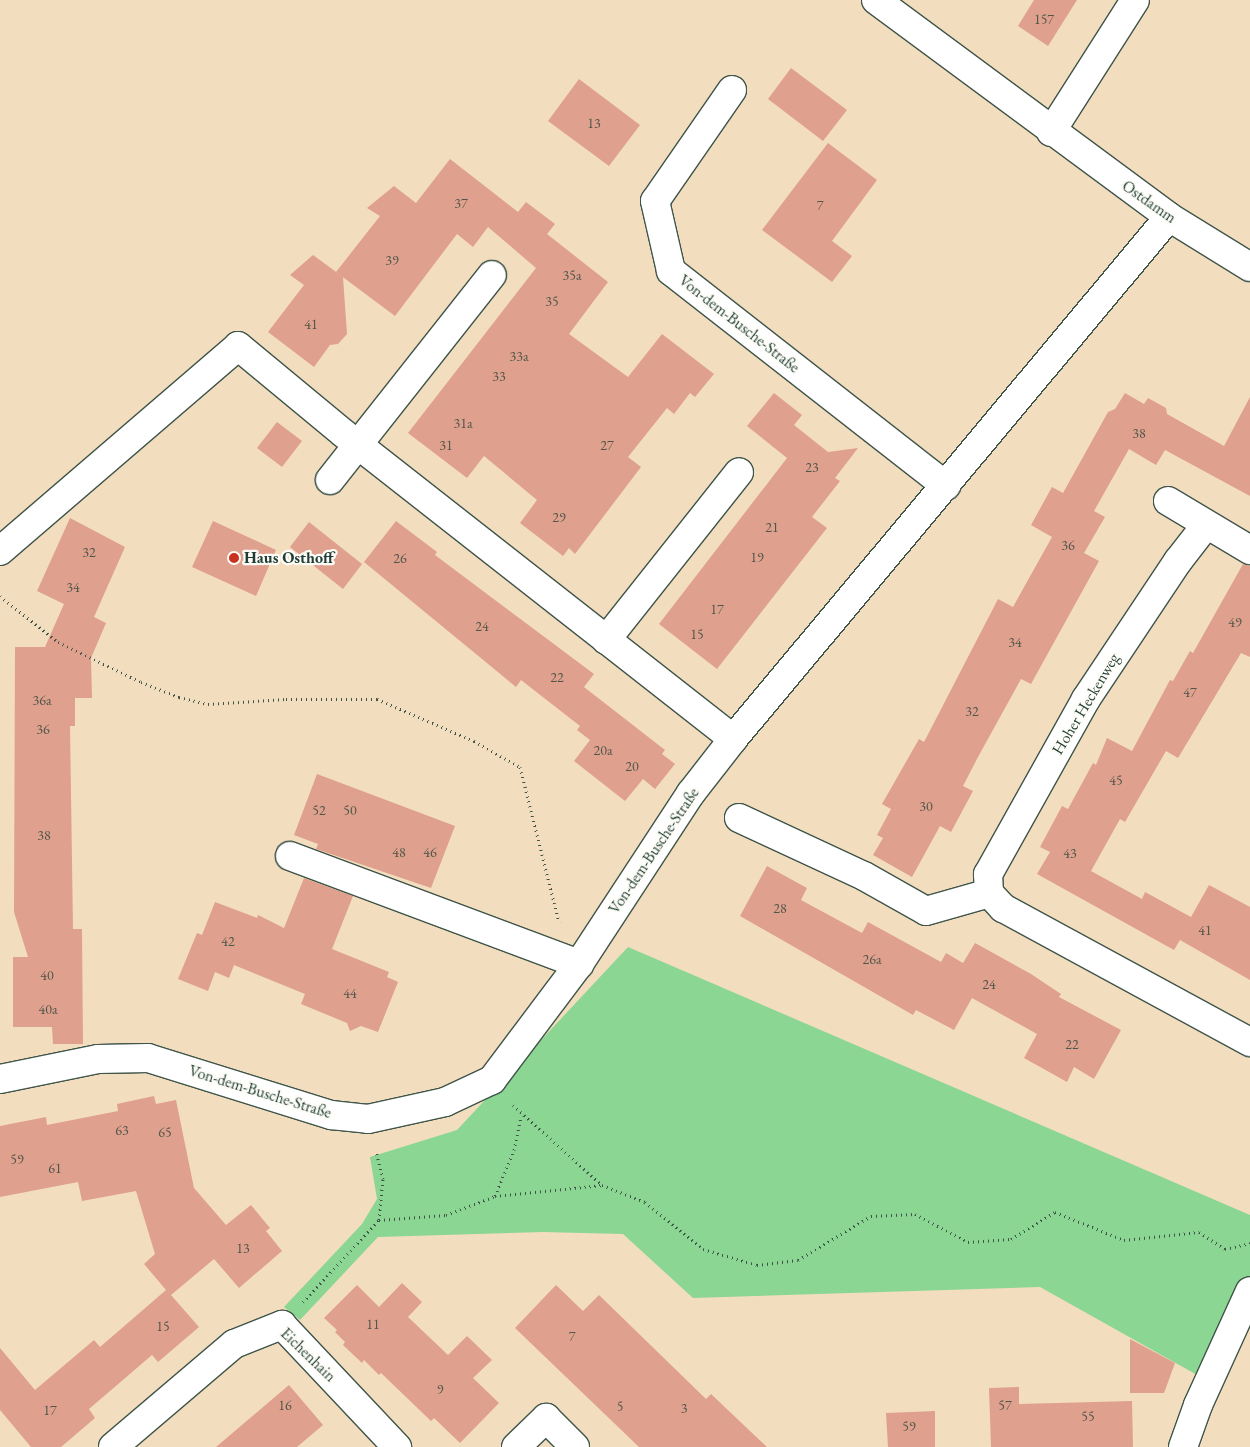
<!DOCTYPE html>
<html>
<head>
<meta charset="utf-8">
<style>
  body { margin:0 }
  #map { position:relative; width:1250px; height:1447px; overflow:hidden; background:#f3ddbf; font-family:"EB Garamond",serif }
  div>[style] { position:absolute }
  .green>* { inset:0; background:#8bd692 }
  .building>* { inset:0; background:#dfa08d }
  .path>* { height:3px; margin-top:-1.5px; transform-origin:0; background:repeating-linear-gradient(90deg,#3f5549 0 1px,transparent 0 5px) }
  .roads { filter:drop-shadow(1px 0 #3f5549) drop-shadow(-1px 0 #3f5549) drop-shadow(0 1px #3f5549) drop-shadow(0 -1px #3f5549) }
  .minor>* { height:28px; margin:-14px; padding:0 14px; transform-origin:14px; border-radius:14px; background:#fff }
  .dots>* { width:14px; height:14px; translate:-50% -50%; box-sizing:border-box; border:2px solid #fdfcf7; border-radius:50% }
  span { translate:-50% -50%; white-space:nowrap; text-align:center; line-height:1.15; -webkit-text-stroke:4.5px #fdfcf7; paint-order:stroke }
  .number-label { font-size:14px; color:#4f564a }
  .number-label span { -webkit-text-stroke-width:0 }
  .street-label { font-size:16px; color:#1f3d34 }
  .poi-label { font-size:16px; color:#1f3d34; font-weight:700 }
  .left { translate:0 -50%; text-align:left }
</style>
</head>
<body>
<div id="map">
  <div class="green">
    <div style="clip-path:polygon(628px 947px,1250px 1215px,1250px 1288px,1206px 1380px,1040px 1287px,693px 1298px,623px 1234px,543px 1232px,378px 1237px,300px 1320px,284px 1307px,362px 1224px,377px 1199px,370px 1157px,457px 1130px)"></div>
  </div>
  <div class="building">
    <div style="clip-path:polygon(1034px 0,1077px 0,1048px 46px,1018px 26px)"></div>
    <div style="clip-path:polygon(791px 68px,847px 110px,823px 141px,768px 99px)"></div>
    <div style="clip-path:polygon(579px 79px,640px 125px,609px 166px,548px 121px)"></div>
    <div style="clip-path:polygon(828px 143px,877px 180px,832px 241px,852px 256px,832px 282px,762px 230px)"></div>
    <div style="clip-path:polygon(450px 159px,518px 212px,526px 202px,555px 224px,547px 234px,608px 282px,569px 334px,628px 377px,662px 334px,714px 374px,695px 397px,690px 393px,674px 414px,667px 408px,628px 457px,641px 467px,575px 554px,569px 548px,563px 556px,520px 523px,537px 500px,484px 456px,467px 478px,408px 433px,536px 268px,488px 227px,473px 247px,457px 234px,395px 316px,336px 272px,380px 216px,367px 208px,394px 186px,416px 203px)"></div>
    <div style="clip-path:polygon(313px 255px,343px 277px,347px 334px,338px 344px,330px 345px,314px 367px,268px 332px,304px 285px,290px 275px)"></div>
    <div style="clip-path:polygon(774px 393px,802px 415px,794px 425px,828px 452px,858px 448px,835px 478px,840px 481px,812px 517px,827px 528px,717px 669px,659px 624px,787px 458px,747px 426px)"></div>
    <div style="clip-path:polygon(1125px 393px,1144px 404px,1148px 398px,1166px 408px,1167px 414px,1224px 446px,1250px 397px,1250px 496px,1165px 450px,1156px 465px,1129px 449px,1094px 511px,1105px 517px,1084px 553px,1099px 561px,1031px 684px,1021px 679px,978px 757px,963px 786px,973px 791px,951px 832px,940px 826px,912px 877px,873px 855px,883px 838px,877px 835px,891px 809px,882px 804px,919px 739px,924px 742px,998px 599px,1013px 607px,1052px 537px,1031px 525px,1052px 487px,1063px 493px,1108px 412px,1115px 409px)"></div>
    <div style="clip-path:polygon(277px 422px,302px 441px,282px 467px,257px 448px)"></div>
    <div style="clip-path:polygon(70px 518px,125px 547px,94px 617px,106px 623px,91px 658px,92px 698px,75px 698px,75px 726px,70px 726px,73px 929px,82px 929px,83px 1044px,53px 1044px,52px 1027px,13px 1027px,13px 957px,28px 957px,14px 912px,15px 647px,45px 647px,64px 604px,37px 591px)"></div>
    <div style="clip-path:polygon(213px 521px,276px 550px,256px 596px,192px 567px)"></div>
    <div style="clip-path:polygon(396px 521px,437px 552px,435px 555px,594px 674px,584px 687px,665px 750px,662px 754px,675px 764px,655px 789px,643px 779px,625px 801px,574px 761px,590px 740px,577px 730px,580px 726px,521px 680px,516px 687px,364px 562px)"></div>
    <div style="clip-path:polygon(309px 522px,362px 564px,343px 589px,290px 547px)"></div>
    <div style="clip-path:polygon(1243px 564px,1250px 566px,1250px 657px,1241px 653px,1178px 758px,1166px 751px,1125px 822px,1120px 819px,1091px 871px,1142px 899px,1145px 892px,1191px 917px,1209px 885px,1250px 907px,1250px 980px,1180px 940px,1174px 950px,1037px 874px,1050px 852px,1040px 847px,1062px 806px,1068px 809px,1093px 763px,1096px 765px,1107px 738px,1132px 751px,1170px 680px,1173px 681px,1190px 651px,1193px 653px)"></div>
    <div style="clip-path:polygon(317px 774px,455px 826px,431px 888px,316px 849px,318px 844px,294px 835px)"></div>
    <div style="clip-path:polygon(767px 866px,807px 888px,801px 900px,862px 933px,868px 922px,941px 962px,946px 953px,963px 963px,975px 943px,1031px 974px,1061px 994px,1059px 997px,1121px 1030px,1094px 1079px,1074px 1067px,1067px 1082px,1024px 1058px,1037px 1034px,972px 998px,954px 1030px,916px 1010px,913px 1015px,740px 916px)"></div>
    <div style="clip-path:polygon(304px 878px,353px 896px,332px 949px,389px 972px,387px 977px,398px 982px,378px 1032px,361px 1026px,350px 1031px,347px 1023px,301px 1004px,305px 994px,234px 965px,229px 978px,215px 972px,208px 991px,178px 979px,197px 933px,202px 935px,215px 902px,257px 918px,258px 915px,284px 928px)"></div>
    <div style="clip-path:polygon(154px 1096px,156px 1104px,176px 1100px,194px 1188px,226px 1225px,251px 1205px,270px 1228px,266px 1231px,282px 1251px,239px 1288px,214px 1259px,171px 1295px,199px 1327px,158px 1362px,152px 1355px,89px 1409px,95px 1418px,61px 1447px,31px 1447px,0 1410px,0 1348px,35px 1390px,94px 1340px,100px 1347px,166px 1290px,144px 1264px,155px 1254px,136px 1191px,82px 1201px,78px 1182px,0 1197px,0 1126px,46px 1117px,47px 1125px,118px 1111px,117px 1104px)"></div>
    <div style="clip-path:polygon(402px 1283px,422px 1302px,408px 1317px,448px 1355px,467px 1336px,492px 1360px,473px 1378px,499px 1403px,460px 1443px,434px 1418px,431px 1421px,381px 1373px,379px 1375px,364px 1360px,362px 1363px,343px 1345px,345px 1342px,335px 1332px,337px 1330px,324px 1318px,357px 1285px,379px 1307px)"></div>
    <div style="clip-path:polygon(556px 1285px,583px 1311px,599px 1295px,706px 1399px,711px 1394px,767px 1447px,639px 1447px,515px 1328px)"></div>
    <div style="clip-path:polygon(1130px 1339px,1175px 1363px,1164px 1393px,1130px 1393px)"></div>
    <div style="clip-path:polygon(289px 1385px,323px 1425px,297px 1447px,216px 1447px)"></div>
    <div style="clip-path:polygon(1019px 1387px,1019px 1404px,1132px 1401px,1133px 1447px,991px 1447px,989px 1388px)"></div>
    <div style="clip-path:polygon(935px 1411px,935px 1447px,888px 1447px,886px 1413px)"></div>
  </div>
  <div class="path">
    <div style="left:0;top:596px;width:74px;rotate:38.4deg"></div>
    <div style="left:58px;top:642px;width:92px;rotate:25.7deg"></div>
    <div style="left:141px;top:682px;width:41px;rotate:21.5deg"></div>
    <div style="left:179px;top:697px;width:30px;rotate:14deg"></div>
    <div style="left:208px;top:704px;width:78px;rotate:-3.7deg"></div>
    <div style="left:286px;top:699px;width:91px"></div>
    <div style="left:377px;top:699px;width:106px;rotate:23.4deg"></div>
    <div style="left:474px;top:741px;width:53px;rotate:29.5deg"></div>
    <div style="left:520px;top:767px;width:160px;rotate:75.9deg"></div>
    <div style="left:513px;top:1105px;width:120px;rotate:42deg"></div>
    <div style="left:602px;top:1185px;width:46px;rotate:21.6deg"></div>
    <div style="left:645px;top:1202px;width:75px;rotate:39deg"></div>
    <div style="left:703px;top:1249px;width:56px;rotate:16.5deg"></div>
    <div style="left:757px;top:1265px;width:41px;rotate:-7deg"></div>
    <div style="left:798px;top:1260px;width:85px;rotate:-31.1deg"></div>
    <div style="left:871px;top:1216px;width:44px;rotate:-2.6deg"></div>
    <div style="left:915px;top:1214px;width:60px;rotate:27.8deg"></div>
    <div style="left:968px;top:1242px;width:43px;rotate:-4deg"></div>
    <div style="left:1011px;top:1239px;width:52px;rotate:-31.5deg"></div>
    <div style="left:1055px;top:1212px;width:74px;rotate:22.1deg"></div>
    <div style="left:1124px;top:1240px;width:75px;rotate:-6.1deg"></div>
    <div style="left:1199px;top:1232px;width:31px;rotate:33deg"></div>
    <div style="left:1225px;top:1249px;width:26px;rotate:-13deg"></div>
    <div style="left:495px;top:1196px;width:50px;rotate:-67.6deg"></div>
    <div style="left:514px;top:1150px;width:35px;rotate:-78deg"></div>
    <div style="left:379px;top:1220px;width:67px;rotate:-4.3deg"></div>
    <div style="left:446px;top:1215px;width:53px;rotate:-21.2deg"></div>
    <div style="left:495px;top:1196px;width:108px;rotate:-5.9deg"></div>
    <div style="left:303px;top:1302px;width:112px;rotate:-47.2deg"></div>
    <div style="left:379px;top:1220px;width:41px;rotate:-84.4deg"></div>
    <div style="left:383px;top:1179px;width:29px;rotate:-104deg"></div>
  </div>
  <div class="roads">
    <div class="minor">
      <div style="left:876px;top:0;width:365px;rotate:36.5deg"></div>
      <div style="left:1169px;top:217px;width:95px;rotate:31.7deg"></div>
      <div style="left:732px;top:90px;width:135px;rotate:124.7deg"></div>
      <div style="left:655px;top:201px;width:72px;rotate:77.1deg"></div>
      <div style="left:671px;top:271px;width:349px;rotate:38deg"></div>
      <div style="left:1051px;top:132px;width:156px;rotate:-57.5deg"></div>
      <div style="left:330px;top:480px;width:261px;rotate:-51.7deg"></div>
      <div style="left:1168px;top:501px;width:96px;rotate:30.9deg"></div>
      <div style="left:1206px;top:525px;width:46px;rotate:127.9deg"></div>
      <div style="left:1178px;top:561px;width:166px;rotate:123.7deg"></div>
      <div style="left:1086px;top:699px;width:201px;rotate:119.2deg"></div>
      <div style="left:988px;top:874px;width:19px;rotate:87deg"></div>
      <div style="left:989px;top:893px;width:21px;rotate:47deg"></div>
      <div style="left:1003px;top:908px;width:281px;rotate:28.5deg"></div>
      <div style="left:0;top:551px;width:314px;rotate:-40.7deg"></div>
      <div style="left:238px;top:346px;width:136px;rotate:39.6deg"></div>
      <div style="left:343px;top:433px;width:496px;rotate:38.1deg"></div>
      <div style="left:606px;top:640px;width:214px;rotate:-51.6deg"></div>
      <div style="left:739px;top:818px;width:138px;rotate:24.9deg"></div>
      <div style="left:864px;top:876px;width:71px;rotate:29.4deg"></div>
      <div style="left:926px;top:911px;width:66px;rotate:-15.9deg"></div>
      <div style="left:290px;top:856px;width:309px;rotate:20.5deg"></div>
      <div style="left:0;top:1079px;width:100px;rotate:-11.5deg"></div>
      <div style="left:98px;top:1059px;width:50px;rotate:-1.1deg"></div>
      <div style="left:148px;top:1058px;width:192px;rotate:17.3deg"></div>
      <div style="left:331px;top:1115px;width:37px;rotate:6deg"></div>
      <div style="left:368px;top:1119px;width:79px;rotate:-12.4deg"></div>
      <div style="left:445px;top:1102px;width:52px;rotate:-25.1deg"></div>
      <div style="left:492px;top:1080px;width:145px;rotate:-53.1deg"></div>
      <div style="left:579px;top:964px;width:204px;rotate:-56.8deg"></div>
      <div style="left:691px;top:793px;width:68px;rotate:-52.1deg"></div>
      <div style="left:733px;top:739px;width:680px;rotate:-50.13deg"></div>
      <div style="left:113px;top:1447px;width:159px;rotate:-40.4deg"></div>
      <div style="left:234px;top:1344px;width:52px;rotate:-21.6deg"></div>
      <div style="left:282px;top:1325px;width:168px;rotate:46.7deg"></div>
      <div style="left:516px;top:1447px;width:42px;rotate:-44deg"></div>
      <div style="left:546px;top:1418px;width:41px;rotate:45deg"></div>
      <div style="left:1183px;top:1447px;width:45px;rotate:-70.3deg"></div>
      <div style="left:1198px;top:1405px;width:125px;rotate:-65.5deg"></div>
    </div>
  </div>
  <div class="dots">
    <div style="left:234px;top:558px;background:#c8321e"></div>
  </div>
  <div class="number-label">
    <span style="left:1044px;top:19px">157</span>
    <span style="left:594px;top:123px">13</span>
    <span style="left:461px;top:203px">37</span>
    <span style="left:820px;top:205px">7</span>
    <span style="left:392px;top:260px">39</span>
    <span style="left:572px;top:275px">35a</span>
    <span style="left:552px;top:301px">35</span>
    <span style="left:311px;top:324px">41</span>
    <span style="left:519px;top:356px">33a</span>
    <span style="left:499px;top:376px">33</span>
    <span style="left:463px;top:423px">31a</span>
    <span style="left:1139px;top:433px">38</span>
    <span style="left:446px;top:445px">31</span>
    <span style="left:607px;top:445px">27</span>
    <span style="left:812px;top:467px">23</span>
    <span style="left:559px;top:517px">29</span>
    <span style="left:772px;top:527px">21</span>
    <span style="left:1068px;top:545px">36</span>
    <span style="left:89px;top:552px">32</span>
    <span style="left:757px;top:557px">19</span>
    <span style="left:400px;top:558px">26</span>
    <span style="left:73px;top:587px">34</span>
    <span style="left:717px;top:609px">17</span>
    <span style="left:1235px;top:622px">49</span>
    <span style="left:482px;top:626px">24</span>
    <span style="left:697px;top:634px">15</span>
    <span style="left:1015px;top:642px">34</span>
    <span style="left:557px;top:677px">22</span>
    <span style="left:1190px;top:692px">47</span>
    <span style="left:42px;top:700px">36a</span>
    <span style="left:972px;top:711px">32</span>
    <span style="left:43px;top:729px">36</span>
    <span style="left:603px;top:750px">20a</span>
    <span style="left:632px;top:766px">20</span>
    <span style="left:1116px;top:780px">45</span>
    <span style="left:926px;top:806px">30</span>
    <span style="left:319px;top:810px">52</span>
    <span style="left:350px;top:810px">50</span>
    <span style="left:44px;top:835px">38</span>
    <span style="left:399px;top:852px">48</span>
    <span style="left:430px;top:852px">46</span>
    <span style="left:1070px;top:853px">43</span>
    <span style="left:780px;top:908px">28</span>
    <span style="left:1205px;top:930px">41</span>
    <span style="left:228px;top:941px">42</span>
    <span style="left:872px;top:959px">26a</span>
    <span style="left:47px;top:975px">40</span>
    <span style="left:989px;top:984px">24</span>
    <span style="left:350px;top:993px">44</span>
    <span style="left:48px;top:1009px">40a</span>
    <span style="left:1072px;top:1044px">22</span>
    <span style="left:122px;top:1130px">63</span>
    <span style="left:165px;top:1132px">65</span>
    <span style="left:17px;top:1159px">59</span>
    <span style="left:55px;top:1168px">61</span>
    <span style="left:243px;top:1248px">13</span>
    <span style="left:373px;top:1324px">11</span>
    <span style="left:163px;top:1326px">15</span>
    <span style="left:572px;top:1336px">7</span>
    <span style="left:440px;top:1389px">9</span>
    <span style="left:285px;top:1405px">16</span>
    <span style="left:1005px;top:1405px">57</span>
    <span style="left:620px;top:1406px">5</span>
    <span style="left:684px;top:1408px">3</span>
    <span style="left:50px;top:1410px">17</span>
    <span style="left:1088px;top:1416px">55</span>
    <span style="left:909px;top:1426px">59</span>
  </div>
  <div class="street-label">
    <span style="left:1149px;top:202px;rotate:35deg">Ostdamm</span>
    <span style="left:739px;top:324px;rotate:38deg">Von-dem-Busche-Straße</span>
    <span style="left:1086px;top:704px;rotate:-59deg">Hoher Heckenweg</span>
    <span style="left:654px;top:851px;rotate:-56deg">Von-dem-Busche-Straße</span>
    <span style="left:260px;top:1092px;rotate:17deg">Von-dem-Busche-Straße</span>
    <span style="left:308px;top:1355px;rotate:44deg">Eichenhain</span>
  </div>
  <div class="poi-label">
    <span class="left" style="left:244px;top:558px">Haus Osthoff</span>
  </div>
</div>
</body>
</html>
